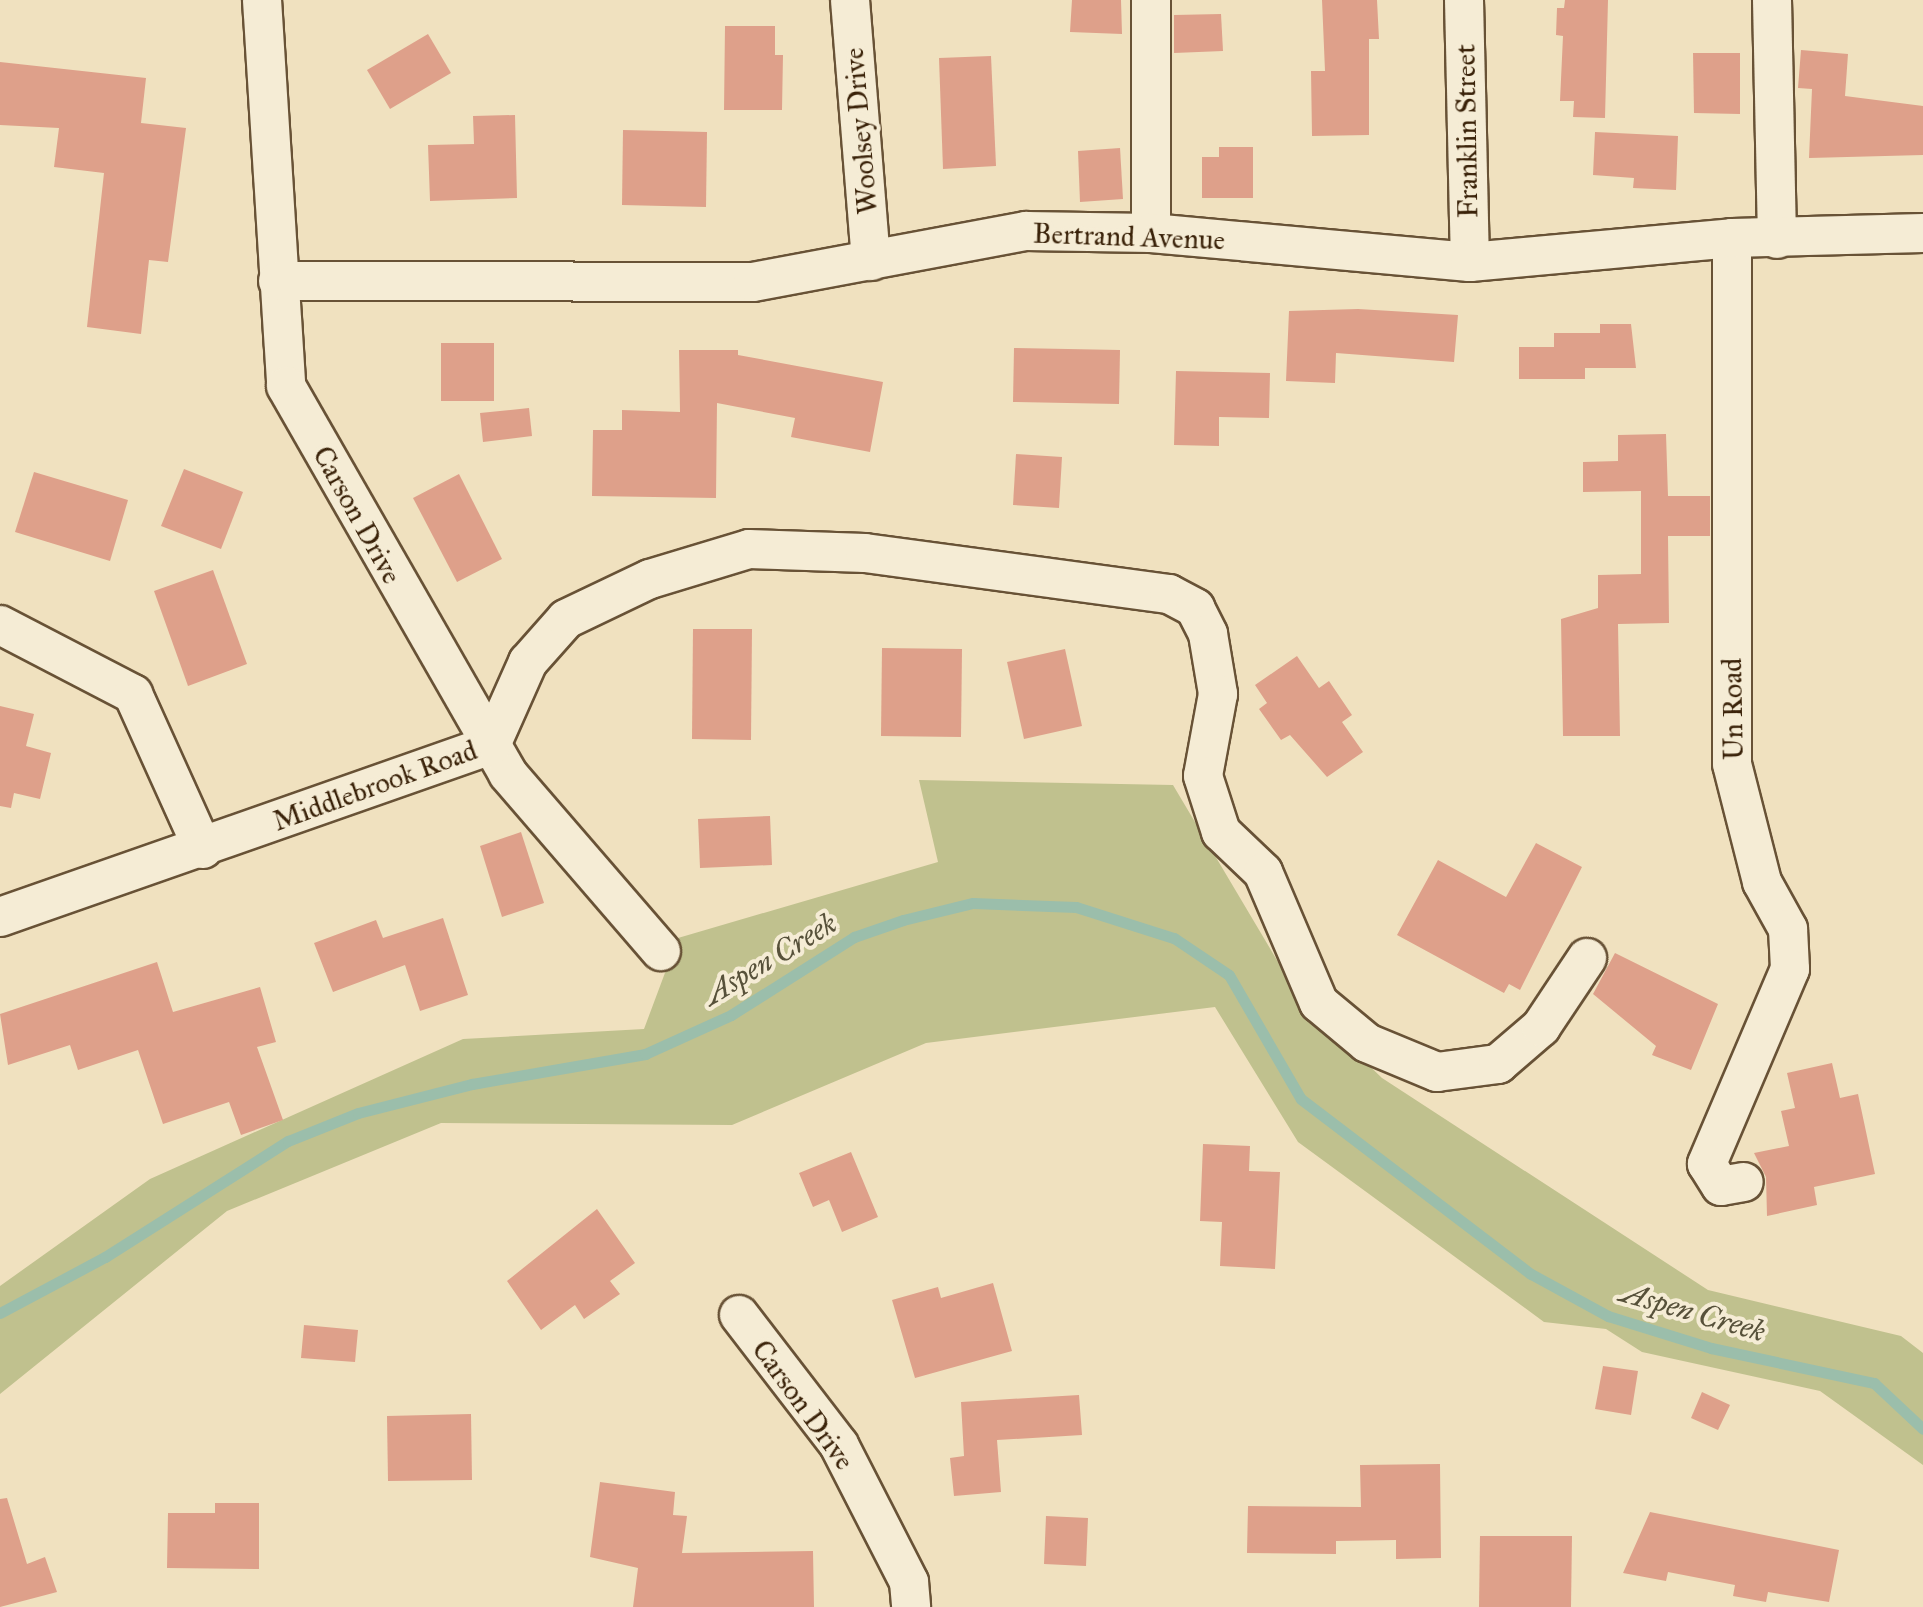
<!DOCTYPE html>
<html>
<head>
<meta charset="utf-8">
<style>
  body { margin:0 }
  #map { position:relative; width:1923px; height:1607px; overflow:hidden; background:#f0e1bf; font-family:"IM FELL Great Primer",serif }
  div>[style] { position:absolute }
  .green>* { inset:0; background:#c0c18e }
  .stream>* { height:11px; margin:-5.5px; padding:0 5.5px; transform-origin:5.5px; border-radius:5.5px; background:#9bbeab }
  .building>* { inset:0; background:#dea08a }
  .roads { filter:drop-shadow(2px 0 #685236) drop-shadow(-2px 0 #685236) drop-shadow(0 2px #685236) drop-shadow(0 -2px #685236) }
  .minor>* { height:38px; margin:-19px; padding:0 19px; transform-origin:19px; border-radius:19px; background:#f5ecd5 }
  span { translate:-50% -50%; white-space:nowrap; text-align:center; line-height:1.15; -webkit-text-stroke:8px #f5ecd5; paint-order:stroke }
  .street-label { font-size:28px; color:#3a2209 }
  .water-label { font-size:30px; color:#57513a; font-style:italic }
</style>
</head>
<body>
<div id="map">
  <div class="green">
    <div style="clip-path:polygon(919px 780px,1173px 785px,1300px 999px,1382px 1078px,1708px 1290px,1901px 1336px,1923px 1353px,1923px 1465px,1820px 1391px,1642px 1352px,1606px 1329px,1544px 1322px,1298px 1142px,1215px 1007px,926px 1043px,732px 1125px,441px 1123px,227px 1211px,0 1394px,0 1286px,150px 1179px,463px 1039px,644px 1029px,678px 938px,938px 862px)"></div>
  </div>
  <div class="stream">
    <div style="left:0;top:1313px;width:119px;rotate:-28.1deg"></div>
    <div style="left:105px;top:1257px;width:217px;rotate:-32.4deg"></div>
    <div style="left:288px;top:1141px;width:75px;rotate:-21.8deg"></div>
    <div style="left:358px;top:1113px;width:118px;rotate:-14.3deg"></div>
    <div style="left:472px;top:1084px;width:176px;rotate:-9.8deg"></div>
    <div style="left:645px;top:1054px;width:94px;rotate:-24.4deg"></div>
    <div style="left:731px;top:1015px;width:146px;rotate:-32.4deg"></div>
    <div style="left:854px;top:937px;width:52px;rotate:-19.1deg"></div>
    <div style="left:903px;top:920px;width:72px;rotate:-13.7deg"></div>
    <div style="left:973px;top:903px;width:103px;rotate:2.2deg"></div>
    <div style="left:1076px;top:907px;width:103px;rotate:17.6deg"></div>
    <div style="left:1174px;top:938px;width:66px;rotate:33.9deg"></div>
    <div style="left:1229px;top:975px;width:143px;rotate:59.9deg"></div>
    <div style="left:1301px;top:1099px;width:289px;rotate:37.3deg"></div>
    <div style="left:1531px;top:1274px;width:88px;rotate:28.6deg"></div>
    <div style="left:1608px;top:1316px;width:108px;rotate:17.3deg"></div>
    <div style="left:1711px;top:1348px;width:167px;rotate:12.1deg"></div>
    <div style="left:1874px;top:1383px;width:67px;rotate:43.2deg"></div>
  </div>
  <div class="building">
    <div style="clip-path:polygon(1072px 0,1121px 0,1122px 34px,1070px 32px)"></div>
    <div style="clip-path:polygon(1322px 0,1377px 0,1379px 39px,1369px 39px,1369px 135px,1312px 136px,1311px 71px,1325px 71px)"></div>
    <div style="clip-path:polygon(1565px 0,1608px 0,1605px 118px,1573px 117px,1574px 101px,1560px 101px,1563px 36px,1556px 35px,1557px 8px,1564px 8px)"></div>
    <div style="clip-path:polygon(1221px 14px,1223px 51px,1174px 53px,1174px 15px)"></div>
    <div style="clip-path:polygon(725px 26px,775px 26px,775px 55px,783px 55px,782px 110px,724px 110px)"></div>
    <div style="clip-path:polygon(428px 34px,451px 73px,390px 109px,367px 70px)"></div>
    <div style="clip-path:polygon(1801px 50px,1848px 54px,1845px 96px,1923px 106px,1923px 155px,1809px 158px,1812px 89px,1798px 88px)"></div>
    <div style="clip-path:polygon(1693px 53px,1740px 53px,1740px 114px,1694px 113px)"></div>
    <div style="clip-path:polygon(991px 56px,996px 166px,943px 169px,939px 58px)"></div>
    <div style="clip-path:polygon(0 62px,146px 78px,141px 123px,186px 128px,168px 262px,149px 260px,141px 334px,87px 327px,104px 173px,54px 167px,59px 128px,0 125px)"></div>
    <div style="clip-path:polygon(515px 115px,517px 198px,430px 201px,428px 145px,474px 144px,473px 116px)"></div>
    <div style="clip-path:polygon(623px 130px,707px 132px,706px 207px,622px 205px)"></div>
    <div style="clip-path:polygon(1595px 132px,1678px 136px,1676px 190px,1633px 188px,1634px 178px,1593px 175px)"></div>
    <div style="clip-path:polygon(1219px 147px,1253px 147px,1253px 198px,1202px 198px,1202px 157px,1219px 157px)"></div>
    <div style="clip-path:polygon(1120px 148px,1123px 199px,1080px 202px,1078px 151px)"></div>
    <div style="clip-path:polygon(1358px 309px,1458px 315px,1454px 362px,1336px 353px,1335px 383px,1286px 381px,1289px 311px)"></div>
    <div style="clip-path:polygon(1600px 324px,1631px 324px,1636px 368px,1585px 368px,1585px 379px,1519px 379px,1519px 347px,1554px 347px,1554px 333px,1600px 333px)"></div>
    <div style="clip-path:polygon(441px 343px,494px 343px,494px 401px,441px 401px)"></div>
    <div style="clip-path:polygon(1014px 348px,1120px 350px,1119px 404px,1013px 402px)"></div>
    <div style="clip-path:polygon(679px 350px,738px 350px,738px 355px,883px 382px,870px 452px,791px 437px,795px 418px,717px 403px,716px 498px,592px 496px,593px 430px,622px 430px,622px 410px,680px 412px)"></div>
    <div style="clip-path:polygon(1176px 371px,1270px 373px,1269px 418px,1219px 417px,1219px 446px,1174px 445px)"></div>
    <div style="clip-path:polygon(529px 408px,532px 436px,483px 442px,480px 413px)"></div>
    <div style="clip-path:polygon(1666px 434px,1668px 496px,1710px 496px,1710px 536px,1668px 536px,1669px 623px,1618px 624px,1620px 736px,1563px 736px,1561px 619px,1598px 608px,1598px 575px,1641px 574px,1641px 491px,1583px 492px,1583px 462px,1618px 461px,1618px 435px)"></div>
    <div style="clip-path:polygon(1016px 454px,1062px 457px,1059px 508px,1013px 505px)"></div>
    <div style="clip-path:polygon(184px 469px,243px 492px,221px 549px,161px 526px)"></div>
    <div style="clip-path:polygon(34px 472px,128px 500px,110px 561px,15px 532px)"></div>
    <div style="clip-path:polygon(459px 474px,502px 559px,457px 582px,413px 498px)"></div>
    <div style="clip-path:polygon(213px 570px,247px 664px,188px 686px,154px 591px)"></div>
    <div style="clip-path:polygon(693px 629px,752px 629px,751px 740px,692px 739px)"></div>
    <div style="clip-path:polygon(882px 648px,962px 649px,961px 737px,881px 736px)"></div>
    <div style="clip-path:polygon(1065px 649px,1082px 726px,1024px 739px,1007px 662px)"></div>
    <div style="clip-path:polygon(1297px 656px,1319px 688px,1329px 681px,1352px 715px,1342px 722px,1363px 752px,1327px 777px,1290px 735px,1281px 740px,1259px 709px,1267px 703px,1255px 685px)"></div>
    <div style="clip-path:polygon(0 706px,34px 714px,26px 746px,51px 753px,40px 799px,14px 793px,11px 808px,0 806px)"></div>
    <div style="clip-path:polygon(770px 816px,772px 865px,700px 868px,698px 819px)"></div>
    <div style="clip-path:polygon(521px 832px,544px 903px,502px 917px,480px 846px)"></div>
    <div style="clip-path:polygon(1536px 843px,1582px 867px,1520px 990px,1509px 984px,1504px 993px,1397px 935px,1438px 860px,1506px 897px)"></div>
    <div style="clip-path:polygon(443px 918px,468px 995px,420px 1011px,405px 965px,333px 992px,314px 943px,376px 920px,383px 938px)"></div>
    <div style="clip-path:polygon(1615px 953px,1718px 1004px,1691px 1070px,1652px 1055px,1656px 1046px,1593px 994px)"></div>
    <div style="clip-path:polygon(157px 962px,173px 1012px,260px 987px,276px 1042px,257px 1047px,283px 1120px,241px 1135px,229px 1102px,163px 1124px,138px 1050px,78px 1070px,70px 1045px,8px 1065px,0 1014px)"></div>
    <div style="clip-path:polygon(1832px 1063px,1840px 1098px,1858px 1094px,1875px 1174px,1814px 1187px,1817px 1205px,1767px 1216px,1766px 1177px,1754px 1153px,1789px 1146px,1781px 1111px,1795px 1108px,1787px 1073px)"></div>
    <div style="clip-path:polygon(1203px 1144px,1250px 1146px,1249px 1171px,1280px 1172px,1275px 1269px,1220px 1266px,1222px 1222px,1200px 1221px)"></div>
    <div style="clip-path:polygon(851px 1152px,878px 1217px,842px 1232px,829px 1200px,813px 1207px,799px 1173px)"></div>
    <div style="clip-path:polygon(597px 1209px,635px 1263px,610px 1281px,620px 1294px,584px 1319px,575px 1305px,541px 1330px,507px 1281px)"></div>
    <div style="clip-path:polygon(993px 1283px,1012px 1351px,915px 1378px,892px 1300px,938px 1287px,941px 1298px)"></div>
    <div style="clip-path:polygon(304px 1325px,358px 1330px,355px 1362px,301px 1358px)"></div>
    <div style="clip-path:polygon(1603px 1366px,1638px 1371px,1631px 1415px,1595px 1409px)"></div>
    <div style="clip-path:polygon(1702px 1392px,1730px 1405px,1718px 1430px,1691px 1418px)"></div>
    <div style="clip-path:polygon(1079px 1395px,1082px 1435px,997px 1440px,1001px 1492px,954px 1496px,950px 1458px,964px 1456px,961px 1402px)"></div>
    <div style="clip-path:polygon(471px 1414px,472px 1480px,388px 1481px,387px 1416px)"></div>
    <div style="clip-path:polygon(1440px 1464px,1441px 1558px,1396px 1559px,1396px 1540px,1336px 1541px,1336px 1554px,1247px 1553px,1248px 1506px,1361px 1507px,1360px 1465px)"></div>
    <div style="clip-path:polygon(600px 1482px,675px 1492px,673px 1515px,687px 1516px,682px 1553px,813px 1551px,814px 1607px,633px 1607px,638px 1568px,590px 1557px)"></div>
    <div style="clip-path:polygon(7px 1498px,27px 1564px,45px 1557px,57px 1592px,0 1607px,0 1499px)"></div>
    <div style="clip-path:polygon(215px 1503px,259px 1503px,259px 1569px,167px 1568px,168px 1513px,215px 1513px)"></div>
    <div style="clip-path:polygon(1650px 1512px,1839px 1550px,1829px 1602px,1768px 1592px,1766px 1602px,1733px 1596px,1735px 1585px,1668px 1572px,1666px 1581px,1623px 1573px)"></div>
    <div style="clip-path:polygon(1046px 1516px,1088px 1518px,1086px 1566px,1044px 1564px)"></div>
    <div style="clip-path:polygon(1480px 1536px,1572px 1536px,1571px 1607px,1479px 1607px)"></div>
  </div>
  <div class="roads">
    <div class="minor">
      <div style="left:262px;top:0;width:387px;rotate:86.4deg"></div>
      <div style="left:286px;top:386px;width:447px;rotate:60.2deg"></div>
      <div style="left:508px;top:774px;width:234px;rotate:49.2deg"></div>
      <div style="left:850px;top:0;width:262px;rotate:85.4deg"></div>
      <div style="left:1464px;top:0;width:262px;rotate:88.7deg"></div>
      <div style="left:1772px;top:0;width:239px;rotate:88.8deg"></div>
      <div style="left:1151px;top:233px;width:233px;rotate:-90deg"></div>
      <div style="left:1732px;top:238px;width:526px;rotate:90deg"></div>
      <div style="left:1732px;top:764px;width:122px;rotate:75.7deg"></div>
      <div style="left:1762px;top:882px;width:54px;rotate:61deg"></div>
      <div style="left:1788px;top:929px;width:40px;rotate:87.1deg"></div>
      <div style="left:1790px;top:969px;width:212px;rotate:113.1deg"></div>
      <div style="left:1707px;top:1164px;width:26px;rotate:58deg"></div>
      <div style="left:1721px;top:1186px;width:23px;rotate:-10deg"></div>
      <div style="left:278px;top:281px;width:475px;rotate:0.1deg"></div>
      <div style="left:753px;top:282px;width:278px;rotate:-10.6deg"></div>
      <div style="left:1026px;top:231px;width:125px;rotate:0.9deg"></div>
      <div style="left:1151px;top:233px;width:320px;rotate:5.2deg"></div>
      <div style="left:1470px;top:262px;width:263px;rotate:-5.2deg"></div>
      <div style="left:1732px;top:238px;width:191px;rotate:-1.5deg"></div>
      <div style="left:0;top:625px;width:150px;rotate:27.4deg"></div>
      <div style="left:133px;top:694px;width:170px;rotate:65.7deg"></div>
      <div style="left:0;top:917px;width:520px;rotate:-19.31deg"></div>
      <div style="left:491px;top:745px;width:91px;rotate:-66deg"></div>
      <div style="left:528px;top:662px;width:57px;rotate:-48.5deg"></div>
      <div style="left:566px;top:619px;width:93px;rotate:-25.5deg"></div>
      <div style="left:650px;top:579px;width:103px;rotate:-16.9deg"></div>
      <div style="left:749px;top:549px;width:116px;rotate:2deg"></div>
      <div style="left:865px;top:553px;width:307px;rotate:7.7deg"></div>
      <div style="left:1169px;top:594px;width:30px;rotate:28deg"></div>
      <div style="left:1195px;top:608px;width:29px;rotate:63deg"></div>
      <div style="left:1208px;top:634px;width:61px;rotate:80.5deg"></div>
      <div style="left:1218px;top:694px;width:83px;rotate:100.4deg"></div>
      <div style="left:1203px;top:776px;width:59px;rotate:72.2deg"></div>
      <div style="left:1221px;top:832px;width:58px;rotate:43.6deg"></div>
      <div style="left:1263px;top:872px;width:142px;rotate:66.9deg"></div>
      <div style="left:1319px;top:1003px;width:62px;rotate:39.8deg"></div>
      <div style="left:1367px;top:1043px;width:76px;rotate:22.5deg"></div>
      <div style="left:1437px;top:1072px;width:62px;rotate:-7.5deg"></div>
      <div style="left:1498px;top:1064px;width:57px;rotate:-40.7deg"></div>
      <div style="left:1541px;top:1027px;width:83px;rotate:-56.3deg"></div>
      <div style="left:739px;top:1315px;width:164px;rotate:52.4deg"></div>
      <div style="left:839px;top:1445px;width:154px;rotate:62.9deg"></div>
      <div style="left:909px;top:1582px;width:25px;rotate:85deg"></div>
    </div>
  </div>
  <div class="street-label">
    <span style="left:861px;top:131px;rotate:-95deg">Woolsey Drive</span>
    <span style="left:1467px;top:131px;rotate:-91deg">Franklin Street</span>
    <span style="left:1129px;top:237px;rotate:2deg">Bertrand Avenue</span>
    <span style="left:357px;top:515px;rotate:61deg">Carson Drive</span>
    <span style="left:1733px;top:709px;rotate:-91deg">Un Road</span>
    <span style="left:375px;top:786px;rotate:-20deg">Middlebrook Road</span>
    <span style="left:803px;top:1405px;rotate:54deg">Carson Drive</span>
  </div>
  <div class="water-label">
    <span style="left:770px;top:959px;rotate:-31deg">Aspen Creek</span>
    <span style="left:1693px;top:1312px;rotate:16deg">Aspen Creek</span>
  </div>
</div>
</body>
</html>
